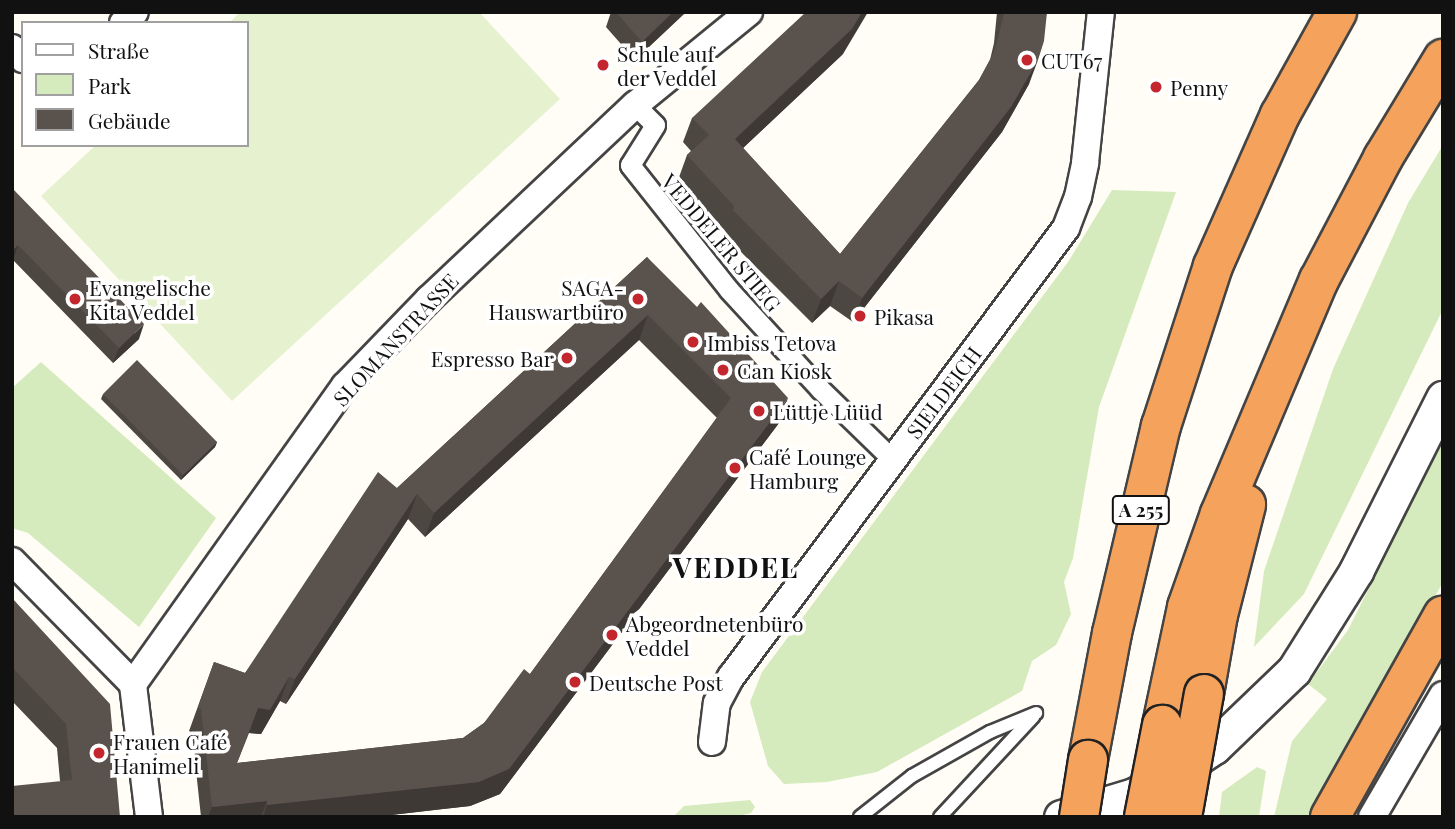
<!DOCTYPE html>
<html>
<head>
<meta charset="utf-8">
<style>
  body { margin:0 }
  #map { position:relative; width:1455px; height:829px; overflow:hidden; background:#fffdf5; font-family:"Playfair Display",serif }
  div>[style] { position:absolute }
  .green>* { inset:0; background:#d5ebbd }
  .pitch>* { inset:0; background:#e6f2cf }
  .roads { filter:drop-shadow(2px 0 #444) drop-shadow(-2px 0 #444) drop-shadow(0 2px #444) drop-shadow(0 -2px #444) }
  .service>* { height:12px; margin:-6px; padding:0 6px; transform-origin:6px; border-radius:6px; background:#fff }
  .pedestrian>* { height:19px; margin:-9.5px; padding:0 9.5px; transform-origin:9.5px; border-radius:9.5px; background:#fff }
  .minor>* { height:26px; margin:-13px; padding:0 13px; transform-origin:13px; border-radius:13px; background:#fff }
  .tertiary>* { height:33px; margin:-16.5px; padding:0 16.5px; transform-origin:16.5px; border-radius:16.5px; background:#fff }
  .motorway>* { height:38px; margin:-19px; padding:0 19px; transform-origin:19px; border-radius:19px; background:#f5a25d }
  .bridges { filter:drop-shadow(2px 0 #222) drop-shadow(-2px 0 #222) drop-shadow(0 2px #222) drop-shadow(0 -2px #222) }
  .motorway-bridge>* { height:38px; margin:-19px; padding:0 19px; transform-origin:19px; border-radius:19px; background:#f5a25d }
  .wall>* { inset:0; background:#4d4742 }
  .shaded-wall>* { inset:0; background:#3f3936 }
  .building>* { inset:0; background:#5a524d }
  .dots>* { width:19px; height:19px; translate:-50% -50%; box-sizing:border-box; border:4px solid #fff; border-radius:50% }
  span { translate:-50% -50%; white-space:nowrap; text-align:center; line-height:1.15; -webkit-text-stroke:7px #fff; paint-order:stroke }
  .shield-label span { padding:2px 5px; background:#fff; border:2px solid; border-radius:5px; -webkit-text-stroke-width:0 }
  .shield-label { font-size:19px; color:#111; font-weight:700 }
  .poi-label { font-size:21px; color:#111 }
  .left { translate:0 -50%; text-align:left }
  .right { translate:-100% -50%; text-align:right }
  .street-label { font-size:21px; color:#111 }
  .district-label { font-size:28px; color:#111; font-weight:700; letter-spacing:2px }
  .frame { position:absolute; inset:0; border:14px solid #111; pointer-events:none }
  .legend { position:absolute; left:21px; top:21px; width:228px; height:126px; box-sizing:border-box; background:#fff; border:2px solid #a0a0a0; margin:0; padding:9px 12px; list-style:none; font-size:21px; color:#111 }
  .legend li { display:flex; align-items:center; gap:14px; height:35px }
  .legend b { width:35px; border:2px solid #a0a0a0 }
</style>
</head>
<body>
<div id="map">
  <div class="green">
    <div style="clip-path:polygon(1443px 145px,1443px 309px,1304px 594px,1254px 647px,1264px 571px,1333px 369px,1408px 203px)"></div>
    <div style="clip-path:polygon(1112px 190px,1176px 192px,1099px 407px,1073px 558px,1064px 582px,1071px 614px,1056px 645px,1032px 661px,1022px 691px,877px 772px,827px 782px,784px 784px,768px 766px,750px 702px,762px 672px,1068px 262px)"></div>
    <div style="clip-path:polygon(41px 362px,216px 518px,139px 627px,28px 533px,12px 528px,12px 388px)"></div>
    <div style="clip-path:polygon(1443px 440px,1443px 582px,1315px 817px,1274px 817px,1292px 741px,1327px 699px,1308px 684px,1348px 630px)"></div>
    <div style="clip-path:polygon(1257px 767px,1266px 771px,1259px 817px,1219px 817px,1222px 792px)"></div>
    <div style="clip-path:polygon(750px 800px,755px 807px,751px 813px,735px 817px,673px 817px,684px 806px)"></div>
  </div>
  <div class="pitch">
    <div style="clip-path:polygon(240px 12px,479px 12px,560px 99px,232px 401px,41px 196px,96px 145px,247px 145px,247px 23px,229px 23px)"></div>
  </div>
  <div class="roads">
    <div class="service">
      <div style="left:860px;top:817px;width:66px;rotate:-38.3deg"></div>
      <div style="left:912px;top:776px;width:90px;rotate:-29.4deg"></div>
      <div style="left:990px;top:732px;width:50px;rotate:-22.4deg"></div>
      <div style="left:940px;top:817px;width:137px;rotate:-47.1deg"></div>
    </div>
    <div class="pedestrian">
      <div style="left:635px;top:105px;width:28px;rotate:45deg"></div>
      <div style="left:655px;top:125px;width:47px;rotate:122deg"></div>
      <div style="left:630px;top:165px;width:159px;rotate:51.6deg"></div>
      <div style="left:729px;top:290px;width:134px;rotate:47.4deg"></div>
      <div style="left:820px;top:389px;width:102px;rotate:44.2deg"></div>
    </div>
    <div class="minor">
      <div style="left:123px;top:23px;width:16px;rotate:-43deg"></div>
      <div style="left:12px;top:48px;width:16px;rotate:45deg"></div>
      <div style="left:12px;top:561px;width:173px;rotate:45.5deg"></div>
      <div style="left:712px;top:742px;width:39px;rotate:-83deg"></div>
      <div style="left:717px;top:703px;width:30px;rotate:-62deg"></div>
      <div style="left:731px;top:677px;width:560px;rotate:-53.27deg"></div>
      <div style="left:1066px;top:228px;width:33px;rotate:-69deg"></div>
      <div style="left:1078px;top:197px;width:35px;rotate:-78deg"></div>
      <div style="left:1085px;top:163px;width:152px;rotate:-84deg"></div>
      <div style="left:149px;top:817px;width:134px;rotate:-96.9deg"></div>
      <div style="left:133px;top:684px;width:366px;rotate:-54.6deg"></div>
      <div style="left:345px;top:386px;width:121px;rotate:-46deg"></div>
      <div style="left:429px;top:299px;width:283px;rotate:-43.3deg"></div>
      <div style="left:635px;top:105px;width:147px;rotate:-39.2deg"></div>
      <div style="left:1372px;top:817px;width:141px;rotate:-59.8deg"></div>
    </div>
    <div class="tertiary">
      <div style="left:1061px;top:817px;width:76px;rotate:-16.8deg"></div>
      <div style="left:1134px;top:795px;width:44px;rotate:-28.3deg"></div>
      <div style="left:1173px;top:774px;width:49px;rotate:-33.4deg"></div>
      <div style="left:1214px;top:747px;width:111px;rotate:-43.9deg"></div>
      <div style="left:1294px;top:670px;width:117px;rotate:-57.9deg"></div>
      <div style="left:1356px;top:571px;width:194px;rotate:-63.3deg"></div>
    </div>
    <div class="motorway">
      <div style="left:1204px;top:694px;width:80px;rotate:-80deg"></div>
      <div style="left:1218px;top:615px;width:114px;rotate:-75.7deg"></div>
      <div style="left:1162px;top:725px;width:121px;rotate:-78deg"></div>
      <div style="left:1187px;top:607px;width:99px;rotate:-70.5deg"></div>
      <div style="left:1220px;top:514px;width:254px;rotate:-67.1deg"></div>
      <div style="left:1319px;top:280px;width:138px;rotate:-62.3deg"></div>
      <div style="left:1383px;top:158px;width:116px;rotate:-58.8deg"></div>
      <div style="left:1088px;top:760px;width:129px;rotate:-79.3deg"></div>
      <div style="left:1112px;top:633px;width:213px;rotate:-76.7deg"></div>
      <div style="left:1161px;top:426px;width:168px;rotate:-72deg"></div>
      <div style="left:1213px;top:266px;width:165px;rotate:-66.1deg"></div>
      <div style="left:1280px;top:115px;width:118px;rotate:-61deg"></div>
      <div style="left:1330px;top:817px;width:231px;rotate:-60.7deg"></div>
    </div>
  </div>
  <div class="bridges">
    <div class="motorway-bridge">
      <div style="left:1079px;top:817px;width:58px;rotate:-81deg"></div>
      <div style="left:1144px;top:817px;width:94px;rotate:-78.9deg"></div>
      <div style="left:1182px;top:817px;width:125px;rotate:-79.9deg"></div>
    </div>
  </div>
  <div class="wall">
    <div style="clip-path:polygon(611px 12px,686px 12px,635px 60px,606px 27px)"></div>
    <div style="clip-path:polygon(997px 12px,1047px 12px,1029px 84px,1002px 132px,853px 322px,830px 306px,812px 323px,724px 235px,725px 231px,678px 180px,687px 155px,691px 151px,683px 142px,692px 118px,843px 54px,743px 148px,840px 254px,979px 80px,990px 60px,994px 43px)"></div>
    <div style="clip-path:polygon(12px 188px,139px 339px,113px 363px,13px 260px,12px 260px)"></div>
    <div style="clip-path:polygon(evenodd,647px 257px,779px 423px,500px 794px,470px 806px,374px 817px,201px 817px,192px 733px,189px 731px,214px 662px,245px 673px,397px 488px,647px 257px,639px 340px,717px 418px,530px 674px,484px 723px,463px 738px,237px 763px,249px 733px,261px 734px,280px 701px,286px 704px,408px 519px,425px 537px,639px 340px)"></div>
    <div style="clip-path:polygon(103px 394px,217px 442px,215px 447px,181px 480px,101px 399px)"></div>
    <div style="clip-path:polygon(12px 598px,120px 817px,60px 781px,57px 748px,12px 701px)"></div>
  </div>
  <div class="shaded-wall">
    <div style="clip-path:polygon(673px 12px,686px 12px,635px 60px,642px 42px)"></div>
    <div style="clip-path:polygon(862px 12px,868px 12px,843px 54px,726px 164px,735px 139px)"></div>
    <div style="clip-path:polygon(1038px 60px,1029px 84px,1002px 132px,853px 322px,862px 298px)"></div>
    <div style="clip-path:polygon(18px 245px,13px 260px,12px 260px,12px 251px)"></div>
    <div style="clip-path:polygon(839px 281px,830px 306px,812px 323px,821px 299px)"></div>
    <div style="clip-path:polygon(648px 315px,639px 340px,425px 537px,434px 513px)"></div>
    <div style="clip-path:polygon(144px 324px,139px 339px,113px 363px,119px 348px)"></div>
    <div style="clip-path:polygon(788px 398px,779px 423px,500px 794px,470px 806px,374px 817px,263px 817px,267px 805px,509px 769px)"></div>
    <div style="clip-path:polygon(217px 442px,215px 447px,181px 480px,183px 475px)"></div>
    <div style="clip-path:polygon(417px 494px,408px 519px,286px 704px,295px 679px)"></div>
    <div style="clip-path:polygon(289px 677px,280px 701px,261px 734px,249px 733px,258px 708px)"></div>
    <div style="clip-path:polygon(267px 801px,261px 817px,208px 817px,212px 807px)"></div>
  </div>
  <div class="building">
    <div style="clip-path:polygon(616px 12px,673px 12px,642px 42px)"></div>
    <div style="clip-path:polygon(806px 12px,862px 12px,852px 29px,735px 139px,840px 254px,979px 80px,994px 52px,1003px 18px,1004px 12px,1047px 12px,1044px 41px,1038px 60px,1011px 107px,862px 298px,839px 281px,821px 299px,733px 210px,734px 206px,687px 155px,709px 135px,692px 118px)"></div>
    <div style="clip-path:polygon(12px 188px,144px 324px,119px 348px,18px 245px,12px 251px)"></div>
    <div style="clip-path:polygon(evenodd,647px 257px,697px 307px,701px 302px,788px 398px,509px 769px,479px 782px,267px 805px,267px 801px,212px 807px,201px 709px,198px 707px,214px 662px,245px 673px,378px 472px,397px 488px,647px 257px,648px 315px,731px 398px,530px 674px,524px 669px,484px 723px,463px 738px,237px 763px,258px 708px,270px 710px,289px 677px,295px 679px,417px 494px,434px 513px,648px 315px)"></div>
    <div style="clip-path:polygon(137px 360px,217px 442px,183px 475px,103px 394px)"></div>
    <div style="clip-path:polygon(12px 598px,110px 704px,120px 817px,12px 817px,12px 786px,72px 780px,66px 724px,12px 667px)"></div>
  </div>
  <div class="dots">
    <div style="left:1027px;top:60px;background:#c4262e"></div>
    <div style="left:603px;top:65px;background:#c4262e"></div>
    <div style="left:1156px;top:87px;background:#c4262e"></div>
    <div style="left:75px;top:299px;background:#c4262e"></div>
    <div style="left:638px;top:299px;background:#c4262e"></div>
    <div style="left:860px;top:316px;background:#c4262e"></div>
    <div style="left:693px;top:342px;background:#c4262e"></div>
    <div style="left:567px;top:358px;background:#c4262e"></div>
    <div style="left:723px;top:370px;background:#c4262e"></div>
    <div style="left:759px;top:411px;background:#c4262e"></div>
    <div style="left:735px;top:468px;background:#c4262e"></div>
    <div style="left:612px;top:635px;background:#c4262e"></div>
    <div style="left:575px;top:682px;background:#c4262e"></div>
    <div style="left:99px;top:753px;background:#c4262e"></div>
  </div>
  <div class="shield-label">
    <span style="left:1141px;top:510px">A 255</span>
  </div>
  <div class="poi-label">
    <span class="left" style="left:617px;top:65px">Schule auf<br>der Veddel</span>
    <span class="left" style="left:1041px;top:60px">CUT67</span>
    <span class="left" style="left:1170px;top:87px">Penny</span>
    <span class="left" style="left:89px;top:299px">Evangelische<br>Kita Veddel</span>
    <span class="right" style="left:624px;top:299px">SAGA-<br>Hauswartbüro</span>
    <span class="left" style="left:874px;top:316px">Pikasa</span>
    <span class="left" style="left:707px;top:342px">Imbiss Tetova</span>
    <span class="right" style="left:553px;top:358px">Espresso Bar</span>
    <span class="left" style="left:737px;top:370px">Can Kiosk</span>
    <span class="left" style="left:773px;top:411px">Lüttje Lüüd</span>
    <span class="left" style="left:749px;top:468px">Café Lounge<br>Hamburg</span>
    <span class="left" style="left:626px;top:635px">Abgeordnetenbüro<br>Veddel</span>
    <span class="left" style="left:589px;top:682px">Deutsche Post</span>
    <span class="left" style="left:113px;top:753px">Frauen Café<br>Hanimeli</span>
  </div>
  <div class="street-label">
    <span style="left:722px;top:242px;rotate:50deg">VEDDELER STIEG</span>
    <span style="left:395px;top:339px;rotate:-47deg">SLOMANSTRASSE</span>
    <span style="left:943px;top:392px;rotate:-53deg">SIELDEICH</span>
  </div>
  <div class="district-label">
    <span style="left:736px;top:567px">VEDDEL</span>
  </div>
  <div class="frame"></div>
  <ul class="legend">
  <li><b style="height:9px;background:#fff"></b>Straße</li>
  <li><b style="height:19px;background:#d5ebbd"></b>Park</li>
  <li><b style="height:19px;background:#5a524d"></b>Gebäude</li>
  </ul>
</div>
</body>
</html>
